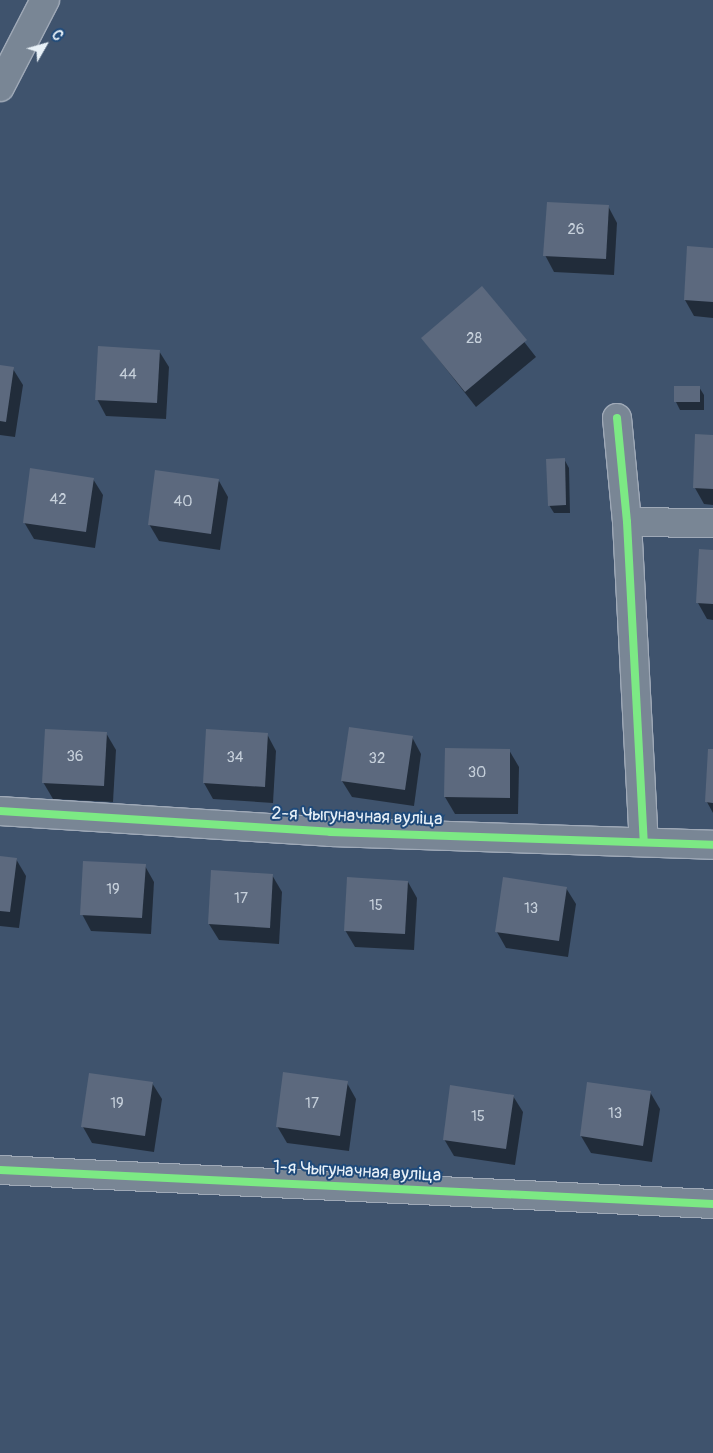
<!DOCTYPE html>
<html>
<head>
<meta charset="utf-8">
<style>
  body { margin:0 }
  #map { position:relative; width:713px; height:1453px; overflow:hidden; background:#3f536d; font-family:Pangolin,sans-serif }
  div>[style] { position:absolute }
  .shadow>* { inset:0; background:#0007 }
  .building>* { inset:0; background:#5c697e }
  .roads { filter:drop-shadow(1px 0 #9fa9b7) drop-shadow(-1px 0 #9fa9b7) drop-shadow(0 1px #9fa9b7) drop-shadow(0 -1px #9fa9b7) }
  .minor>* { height:28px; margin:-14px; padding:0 14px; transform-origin:14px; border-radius:14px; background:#798695 }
  .cycleway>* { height:8px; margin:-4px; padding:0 4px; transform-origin:4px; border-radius:4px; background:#7ce984 }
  span { translate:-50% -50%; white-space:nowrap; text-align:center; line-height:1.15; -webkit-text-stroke:4px #1f4a7a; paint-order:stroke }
  .number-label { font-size:15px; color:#c5cfda }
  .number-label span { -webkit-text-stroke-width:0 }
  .street-label { font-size:18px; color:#e8f1f8 }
  .north { position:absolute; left:20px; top:20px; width:50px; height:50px; -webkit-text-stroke:4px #1f4a7a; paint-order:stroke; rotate:52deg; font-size:14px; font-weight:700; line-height:20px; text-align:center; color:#e8f1f8 }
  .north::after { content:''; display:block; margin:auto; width:18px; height:22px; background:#e8f1f8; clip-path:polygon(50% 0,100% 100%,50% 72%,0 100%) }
</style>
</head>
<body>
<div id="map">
  <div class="shadow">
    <div style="clip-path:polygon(608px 206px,617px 223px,614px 275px,554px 272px,545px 255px)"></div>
    <div style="clip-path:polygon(713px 249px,713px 318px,694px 316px,685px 300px)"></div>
    <div style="clip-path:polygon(482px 288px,536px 357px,476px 407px,422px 338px)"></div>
    <div style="clip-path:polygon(159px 351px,169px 367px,166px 419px,106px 416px,97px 399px)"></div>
    <div style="clip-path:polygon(0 367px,13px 369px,23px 385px,15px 437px,0 435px)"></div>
    <div style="clip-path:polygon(699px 387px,704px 395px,704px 410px,680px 410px,676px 402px)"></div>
    <div style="clip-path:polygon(713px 436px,713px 505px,704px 504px,695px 488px)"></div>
    <div style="clip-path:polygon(564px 459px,569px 468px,570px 513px,554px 513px,549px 505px)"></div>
    <div style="clip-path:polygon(93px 479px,103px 495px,95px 548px,34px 539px,24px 522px)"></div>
    <div style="clip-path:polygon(219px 481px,228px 497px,220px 550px,159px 541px,149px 524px)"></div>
    <div style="clip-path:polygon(713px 552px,713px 620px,707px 619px,698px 603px)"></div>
    <div style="clip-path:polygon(106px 733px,116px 750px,113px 802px,53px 799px,43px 782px)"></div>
    <div style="clip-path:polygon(267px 734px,276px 751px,273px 803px,213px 799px,204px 783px)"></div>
    <div style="clip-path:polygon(412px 737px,421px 754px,414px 806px,352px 797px,342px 781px)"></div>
    <div style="clip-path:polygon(446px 749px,509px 750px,519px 767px,518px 814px,455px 814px,445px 797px)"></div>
    <div style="clip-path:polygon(713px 750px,713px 813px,707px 802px)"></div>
    <div style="clip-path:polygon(0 857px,16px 859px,26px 876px,19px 928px,0 926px)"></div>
    <div style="clip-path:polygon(145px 866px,154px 882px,151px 934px,91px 931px,82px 914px)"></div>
    <div style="clip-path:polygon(272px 875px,282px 892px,279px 944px,219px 940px,209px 924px)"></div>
    <div style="clip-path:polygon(408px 882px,417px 898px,414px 950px,355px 947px,345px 930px)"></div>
    <div style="clip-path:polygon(566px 888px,576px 904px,568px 957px,506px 948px,497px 932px)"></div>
    <div style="clip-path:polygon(152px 1083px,162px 1099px,154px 1152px,92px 1143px,83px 1127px)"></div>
    <div style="clip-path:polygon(347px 1083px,356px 1099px,349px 1151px,287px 1143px,277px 1126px)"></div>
    <div style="clip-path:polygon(588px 1083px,650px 1092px,660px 1109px,652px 1162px,591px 1153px,581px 1136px)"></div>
    <div style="clip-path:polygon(513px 1096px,523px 1112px,515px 1165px,454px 1156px,444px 1139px)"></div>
  </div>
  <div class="building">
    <div style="clip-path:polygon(547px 202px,609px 205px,606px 259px,543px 256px)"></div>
    <div style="clip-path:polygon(687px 246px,713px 248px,713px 302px,684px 300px)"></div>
    <div style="clip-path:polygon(482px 286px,527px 340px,465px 392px,421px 338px)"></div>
    <div style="clip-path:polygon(98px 346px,160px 350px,157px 403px,95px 400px)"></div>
    <div style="clip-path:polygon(0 365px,14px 367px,6px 422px,0 421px)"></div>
    <div style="clip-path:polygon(674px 386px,700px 386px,700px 402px,674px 402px)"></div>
    <div style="clip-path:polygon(695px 434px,713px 435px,713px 489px,693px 488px)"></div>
    <div style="clip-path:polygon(565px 458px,566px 505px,548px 506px,546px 459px)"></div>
    <div style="clip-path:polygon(30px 468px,94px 478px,86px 532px,23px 523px)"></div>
    <div style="clip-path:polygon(155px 470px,219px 479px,211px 534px,148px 525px)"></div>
    <div style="clip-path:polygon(699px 549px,713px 550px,713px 604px,696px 603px)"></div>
    <div style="clip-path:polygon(349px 727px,413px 736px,405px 790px,341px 781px)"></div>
    <div style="clip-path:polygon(45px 729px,107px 732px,104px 786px,42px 783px)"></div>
    <div style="clip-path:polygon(206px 729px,268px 733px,265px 787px,203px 783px)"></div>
    <div style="clip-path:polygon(445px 748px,510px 749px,510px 798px,444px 797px)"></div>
    <div style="clip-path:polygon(708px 749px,713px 749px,713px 803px,705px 802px)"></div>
    <div style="clip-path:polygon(0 856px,17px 858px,10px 912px,0 911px)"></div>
    <div style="clip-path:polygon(83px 861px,146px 864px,142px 918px,80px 915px)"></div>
    <div style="clip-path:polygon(211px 870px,273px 874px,270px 928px,208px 924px)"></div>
    <div style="clip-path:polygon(347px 877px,408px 881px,405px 934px,344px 931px)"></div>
    <div style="clip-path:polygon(503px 877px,567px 887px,559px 941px,495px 932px)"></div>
    <div style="clip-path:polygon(283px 1072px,348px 1081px,340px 1136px,276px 1127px)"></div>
    <div style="clip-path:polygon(89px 1073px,153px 1082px,145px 1136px,81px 1127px)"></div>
    <div style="clip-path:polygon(587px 1082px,651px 1091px,643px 1146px,580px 1136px)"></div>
    <div style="clip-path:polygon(450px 1085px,514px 1095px,506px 1149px,443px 1140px)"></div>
  </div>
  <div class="roads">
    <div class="minor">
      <div style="left:0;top:87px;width:98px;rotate:-62.7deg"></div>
      <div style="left:617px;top:418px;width:104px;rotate:84.5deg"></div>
      <div style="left:627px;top:522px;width:320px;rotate:87deg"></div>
      <div style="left:627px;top:522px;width:86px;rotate:0.7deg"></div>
      <div style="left:0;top:811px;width:331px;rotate:3.6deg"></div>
      <div style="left:330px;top:832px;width:383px;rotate:1.9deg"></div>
      <div style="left:0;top:1170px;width:714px;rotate:2.73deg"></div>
    </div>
  </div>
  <div class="cycleway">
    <div style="left:617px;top:418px;width:104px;rotate:84.5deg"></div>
    <div style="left:627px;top:522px;width:320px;rotate:87deg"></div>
    <div style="left:0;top:811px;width:331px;rotate:3.6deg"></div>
    <div style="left:330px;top:832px;width:383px;rotate:1.9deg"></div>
    <div style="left:0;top:1170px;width:714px;rotate:2.73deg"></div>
  </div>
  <div class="number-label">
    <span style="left:576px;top:230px">26</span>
    <span style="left:474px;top:339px">28</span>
    <span style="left:128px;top:375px">44</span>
    <span style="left:58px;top:500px">42</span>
    <span style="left:183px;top:502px">40</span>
    <span style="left:75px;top:757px">36</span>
    <span style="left:235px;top:758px">34</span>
    <span style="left:377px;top:759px">32</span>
    <span style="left:477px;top:773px">30</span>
    <span style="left:113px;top:890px">19</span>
    <span style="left:241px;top:899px">17</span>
    <span style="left:376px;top:906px">15</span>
    <span style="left:531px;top:909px">13</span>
    <span style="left:117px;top:1104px">19</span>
    <span style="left:312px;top:1104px">17</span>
    <span style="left:615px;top:1114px">13</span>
    <span style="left:478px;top:1117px">15</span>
  </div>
  <div class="street-label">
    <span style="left:357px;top:817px;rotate:2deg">2-я Чыгуначная вуліца</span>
    <span style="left:357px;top:1172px;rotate:3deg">1-я Чыгуначная вуліца</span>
  </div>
  <div class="north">С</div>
</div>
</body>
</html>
